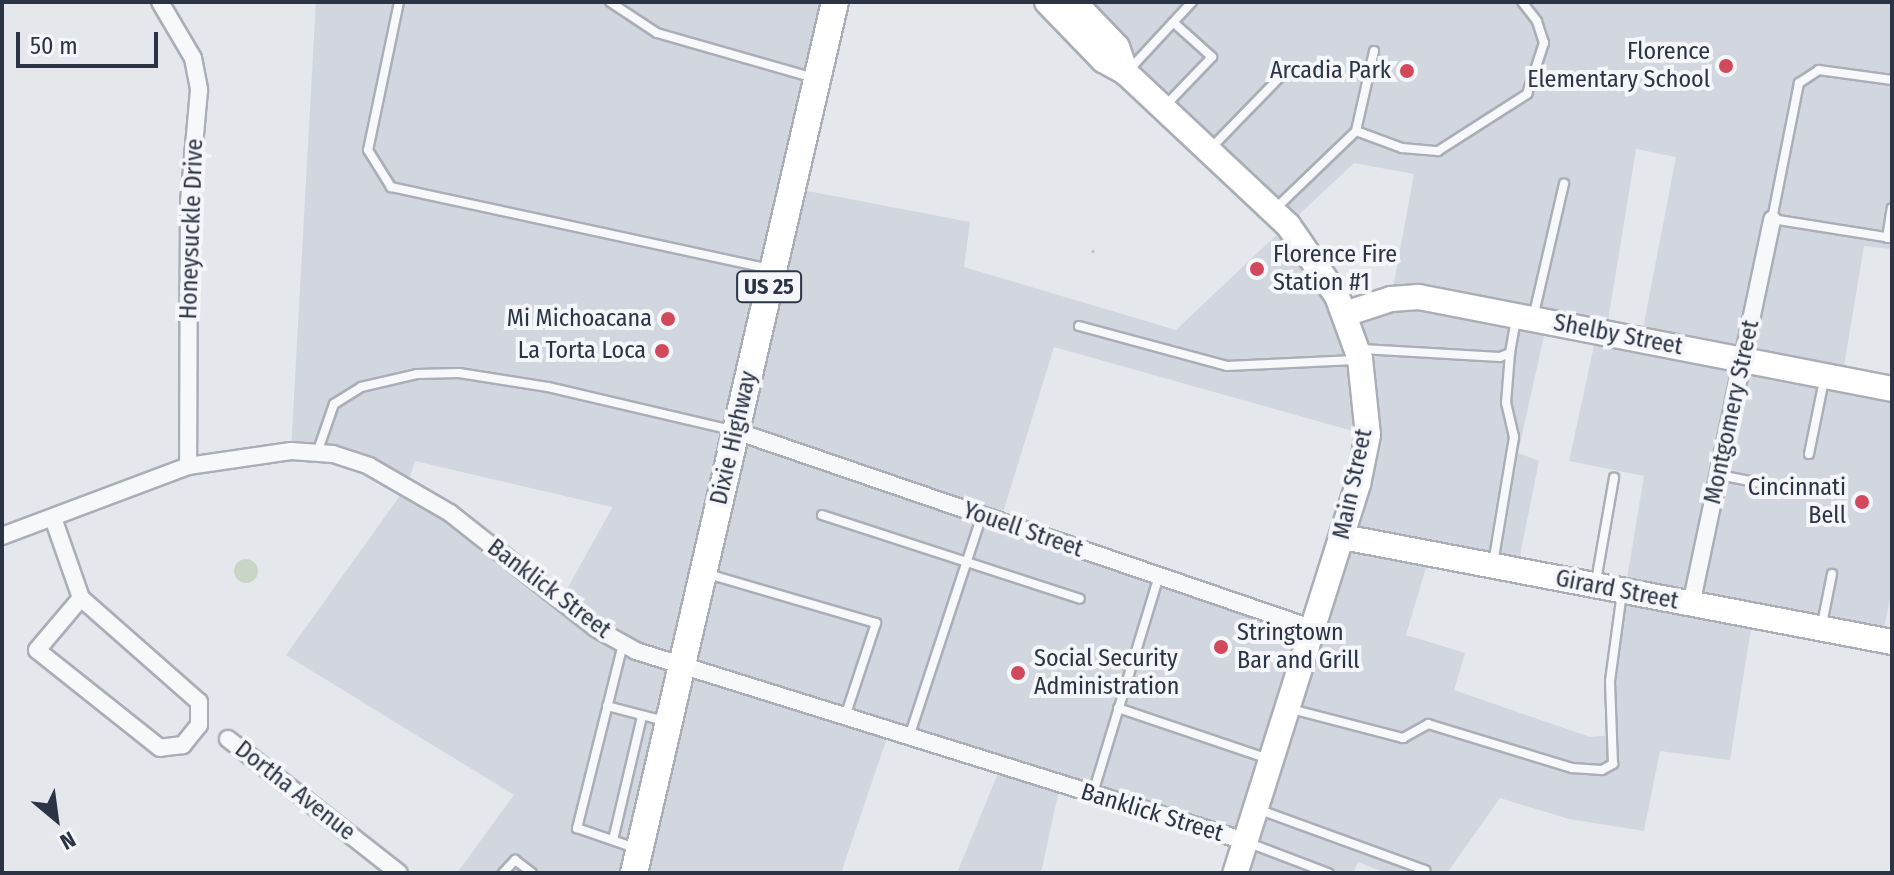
<!DOCTYPE html>
<html>
<head>
<meta charset="utf-8">
<style>
  body { margin:0 }
  #map { position:relative; width:1894px; height:875px; overflow:hidden; background:#e4e7ec; font-family:"Fira Sans Condensed",sans-serif }
  div>[style] { position:absolute }
  .built>* { inset:0; background:#d2d6de }
  .green>* { inset:0; background:#c9d6c5 }
  .round { border-radius:50% }
  .path>* { height:3px; margin-top:-1.5px; transform-origin:0; background:repeating-linear-gradient(90deg,#c2c5cb 0 6px,transparent 0 12px) }
  .roads { filter:drop-shadow(2px 0 #a9aeb7) drop-shadow(-2px 0 #a9aeb7) drop-shadow(0 2px #a9aeb7) drop-shadow(0 -2px #a9aeb7) }
  .lane>* { height:8px; margin:-4px; padding:0 4px; transform-origin:4px; border-radius:4px; background:#f7f8fa }
  .street>* { height:16px; margin:-8px; padding:0 8px; transform-origin:8px; border-radius:8px; background:#f7f8fa }
  .secondary>* { height:24px; margin:-12px; padding:0 12px; transform-origin:12px; border-radius:12px; background:#fff }
  .primary>* { height:26px; margin:-13px; padding:0 13px; transform-origin:13px; border-radius:13px; background:#fff }
  .dots>* { width:22px; height:22px; translate:-50% -50%; box-sizing:border-box; border:4px solid #f4f6f9; border-radius:50% }
  span { translate:-50% -50%; white-space:nowrap; text-align:center; line-height:1.15; -webkit-text-stroke:8px #f4f6f9; paint-order:stroke }
  .shield-label span { padding:2px 6px; background:#f4f6f9; border:2px solid; border-radius:6px; -webkit-text-stroke-width:0 }
  .shield-label { font-size:22px; color:#2b3445; font-weight:700 }
  .poi-label { font-size:24px; color:#2b3445 }
  .right { translate:-100% -50%; text-align:right }
  .left { translate:0 -50%; text-align:left }
  .street-label { font-size:24px; color:#2b3445 }
  .frame { position:absolute; inset:0; border:4px solid #2b3445; pointer-events:none }
  .north { position:absolute; left:16px; top:779px; width:80px; height:80px; -webkit-text-stroke:6px #f4f6f9; paint-order:stroke; rotate:151deg; font-size:22px; font-weight:700; line-height:32px; text-align:center; color:#2b3445 }
  .north::after { content:''; display:block; margin:auto; width:28px; height:36px; background:#2b3445; clip-path:polygon(50% 0,100% 100%,50% 72%,0 100%) }
  .scale { position:absolute; left:16px; top:32px; width:142px; height:36px; box-sizing:border-box; border:4px solid #2b3445; border-top:0; padding-left:10px; font-size:24px; line-height:28px; white-space:nowrap; color:#2b3445; -webkit-text-stroke:6px #f4f6f9; paint-order:stroke }
</style>
</head>
<body>
<div id="map">
  <div class="built">
    <div style="clip-path:polygon(evenodd,316px 2px,835px 2px,792px 188px,970px 222px,964px 267px,1176px 330px,1288px 224px,1074px 2px,1892px 2px,1892px 249px,1864px 246px,1842px 378px,1892px 389px,1892px 591px,1881px 640px,1753px 616px,1730px 760px,1660px 751px,1644px 831px,1569px 819px,1500px 798px,1447px 873px,1386px 873px,1358px 862px,1353px 873px,1235px 873px,1245px 842px,1060px 785px,1041px 873px,957px 873px,1001px 766px,889px 732px,841px 873px,457px 873px,514px 795px,286px 655px,407px 486px,369px 466px,291px 451px,316px 2px,1636px 149px,1676px 157px,1641px 339px,1606px 333px,1636px 149px,316px 2px,1354px 163px,1414px 174px,1391px 299px,1345px 314px,1289px 224px,1354px 163px,316px 2px,1547px 322px,1597px 332px,1569px 461px,1644px 476px,1610px 681px,1612px 735px,1590px 737px,1454px 690px,1465px 653px,1406px 635px,1430px 554px,1517px 570px,1539px 461px,1518px 453px,1547px 322px,316px 2px,1054px 347px,1367px 435px,1311px 628px,1000px 522px,1054px 347px,316px 2px,415px 461px,612px 507px,612px 508px,561px 600px,407px 485px,415px 461px)"></div>
  </div>
  <div class="green">
    <div class="round" style="left:234px;top:559px;width:24px;height:24px"></div>
  </div>
  <div class="path">
    <div style="left:1092px;top:250px;width:3px;rotate:45deg"></div>
  </div>
  <div class="roads">
    <div class="lane">
      <div style="left:399px;top:2px;width:151px;rotate:101.8deg"></div>
      <div style="left:368px;top:150px;width:44px;rotate:58.1deg"></div>
      <div style="left:391px;top:187px;width:387px;rotate:12.2deg"></div>
      <div style="left:610px;top:2px;width:56px;rotate:33.4deg"></div>
      <div style="left:657px;top:33px;width:163px;rotate:16deg"></div>
      <div style="left:1129px;top:70px;width:93px;rotate:-47.2deg"></div>
      <div style="left:1892px;top:80px;width:74px;rotate:-172.2deg"></div>
      <div style="left:1819px;top:70px;width:24px;rotate:147deg"></div>
      <div style="left:1799px;top:83px;width:139px;rotate:101.2deg"></div>
      <div style="left:1772px;top:219px;width:121px;rotate:9deg"></div>
      <div style="left:1165px;top:106px;width:68px;rotate:-46.2deg"></div>
      <div style="left:1212px;top:57px;width:52px;rotate:-138.1deg"></div>
      <div style="left:1356px;top:131px;width:49px;rotate:20.3deg"></div>
      <div style="left:1402px;top:148px;width:36px;rotate:5deg"></div>
      <div style="left:1438px;top:151px;width:106px;rotate:-32.6deg"></div>
      <div style="left:1527px;top:94px;width:54px;rotate:-71.6deg"></div>
      <div style="left:1544px;top:43px;width:23px;rotate:-108deg"></div>
      <div style="left:1537px;top:21px;width:24px;rotate:-128deg"></div>
      <div style="left:1356px;top:131px;width:82px;rotate:-77.3deg"></div>
      <div style="left:1210px;top:149px;width:105px;rotate:-45.8deg"></div>
      <div style="left:1275px;top:209px;width:112px;rotate:-43.9deg"></div>
      <div style="left:1887px;top:238px;width:30px;rotate:-81deg"></div>
      <div style="left:1533px;top:318px;width:138px;rotate:-77deg"></div>
      <div style="left:1079px;top:326px;width:153px;rotate:15.1deg"></div>
      <div style="left:1227px;top:366px;width:128px;rotate:-2.7deg"></div>
      <div style="left:1362px;top:349px;width:138px;rotate:3.3deg"></div>
      <div style="left:1500px;top:357px;width:11px;rotate:-22deg"></div>
      <div style="left:1510px;top:353px;width:34px;rotate:-80deg"></div>
      <div style="left:317px;top:453px;width:52px;rotate:-70.9deg"></div>
      <div style="left:334px;top:404px;width:32px;rotate:-32deg"></div>
      <div style="left:361px;top:387px;width:57px;rotate:-13.1deg"></div>
      <div style="left:417px;top:374px;width:42px;rotate:-1.4deg"></div>
      <div style="left:459px;top:373px;width:90px;rotate:8.9deg"></div>
      <div style="left:548px;top:387px;width:188px;rotate:13.2deg"></div>
      <div style="left:1809px;top:454px;width:76px;rotate:-78.5deg"></div>
      <div style="left:1719px;top:475px;width:68px;rotate:11deg"></div>
      <div style="left:822px;top:515px;width:271px;rotate:18deg"></div>
      <div style="left:1493px;top:564px;width:129px;rotate:-80.6deg"></div>
      <div style="left:1514px;top:437px;width:35px;rotate:-103deg"></div>
      <div style="left:1506px;top:403px;width:50px;rotate:-85.4deg"></div>
      <div style="left:708px;top:574px;width:175px;rotate:16.3deg"></div>
      <div style="left:876px;top:623px;width:99px;rotate:108.3deg"></div>
      <div style="left:1596px;top:581px;width:105px;rotate:-80.1deg"></div>
      <div style="left:1822px;top:624px;width:51px;rotate:-78.7deg"></div>
      <div style="left:623px;top:644px;width:190px;rotate:104deg"></div>
      <div style="left:577px;top:828px;width:61px;rotate:19deg"></div>
      <div style="left:607px;top:706px;width:59px;rotate:14.7deg"></div>
      <div style="left:1118px;top:708px;width:159px;rotate:18.7deg"></div>
      <div style="left:1291px;top:709px;width:116px;rotate:14.5deg"></div>
      <div style="left:1403px;top:738px;width:29px;rotate:-29deg"></div>
      <div style="left:1428px;top:724px;width:151px;rotate:17deg"></div>
      <div style="left:1572px;top:768px;width:30px;rotate:4deg"></div>
      <div style="left:1602px;top:770px;width:13px;rotate:-29deg"></div>
      <div style="left:1613px;top:764px;width:83px;rotate:-92.1deg"></div>
      <div style="left:1610px;top:681px;width:90px;rotate:-82.3deg"></div>
      <div style="left:909px;top:737px;width:234px;rotate:-71.8deg"></div>
      <div style="left:1093px;top:793px;width:227px;rotate:-73.1deg"></div>
      <div style="left:1260px;top:810px;width:176px;rotate:20deg"></div>
      <div style="left:613px;top:840px;width:127px;rotate:-76.8deg"></div>
      <div style="left:1249px;top:843px;width:85px;rotate:20.8deg"></div>
      <div style="left:503px;top:873px;width:18px;rotate:-47deg"></div>
      <div style="left:515px;top:860px;width:21px;rotate:37deg"></div>
    </div>
    <div class="street">
      <div style="left:160px;top:2px;width:65px;rotate:59.5deg"></div>
      <div style="left:193px;top:58px;width:33px;rotate:79deg"></div>
      <div style="left:199px;top:90px;width:113px;rotate:95.1deg"></div>
      <div style="left:189px;top:203px;width:263px;rotate:90.2deg"></div>
      <div style="left:736px;top:431px;width:608px;rotate:18.91deg"></div>
      <div style="left:53px;top:518px;width:85px;rotate:70.7deg"></div>
      <div style="left:81px;top:598px;width:157px;rotate:41.4deg"></div>
      <div style="left:199px;top:702px;width:23px;rotate:90deg"></div>
      <div style="left:199px;top:725px;width:26px;rotate:129deg"></div>
      <div style="left:183px;top:745px;width:23px;rotate:173deg"></div>
      <div style="left:160px;top:748px;width:157px;rotate:-141.5deg"></div>
      <div style="left:37px;top:650px;width:68px;rotate:-49.8deg"></div>
      <div style="left:2px;top:536px;width:199px;rotate:-20.6deg"></div>
      <div style="left:188px;top:466px;width:104px;rotate:-8.3deg"></div>
      <div style="left:291px;top:451px;width:42px;rotate:4.1deg"></div>
      <div style="left:333px;top:454px;width:38px;rotate:18deg"></div>
      <div style="left:369px;top:466px;width:94px;rotate:30.1deg"></div>
      <div style="left:450px;top:513px;width:187px;rotate:38.3deg"></div>
      <div style="left:597px;top:629px;width:45px;rotate:29.4deg"></div>
      <div style="left:636px;top:651px;width:638px;rotate:17.33deg"></div>
      <div style="left:1691px;top:605px;width:394px;rotate:-78.1deg"></div>
      <div style="left:228px;top:739px;width:217px;rotate:38.1deg"></div>
    </div>
    <div class="secondary">
      <div style="left:1047px;top:2px;width:81px;rotate:46deg"></div>
      <div style="left:1103px;top:60px;width:26px;rotate:29deg"></div>
      <div style="left:1126px;top:73px;width:222px;rotate:43.2deg"></div>
      <div style="left:1288px;top:225px;width:86px;rotate:55.4deg"></div>
      <div style="left:1337px;top:296px;width:67px;rotate:69.9deg"></div>
      <div style="left:1360px;top:359px;width:76px;rotate:84deg"></div>
      <div style="left:1368px;top:435px;width:50px;rotate:101.5deg"></div>
      <div style="left:1358px;top:484px;width:408px;rotate:107.5deg"></div>
      <div style="left:1074px;top:2px;width:62px;rotate:46.3deg"></div>
      <div style="left:1117px;top:47px;width:28px;rotate:71deg"></div>
      <div style="left:1345px;top:314px;width:48px;rotate:-18.1deg"></div>
      <div style="left:1391px;top:299px;width:28px;rotate:-4deg"></div>
      <div style="left:1419px;top:297px;width:482px;rotate:11deg"></div>
      <div style="left:1343px;top:537px;width:559px;rotate:10.83deg"></div>
    </div>
    <div class="primary">
      <div style="left:634px;top:873px;width:894px;rotate:-77.01deg"></div>
    </div>
  </div>
  <div class="dots">
    <div style="left:1726px;top:66px;background:#d1495b"></div>
    <div style="left:1407px;top:71px;background:#d1495b"></div>
    <div style="left:1257px;top:269px;background:#d1495b"></div>
    <div style="left:668px;top:319px;background:#d1495b"></div>
    <div style="left:662px;top:351px;background:#d1495b"></div>
    <div style="left:1862px;top:502px;background:#d1495b"></div>
    <div style="left:1221px;top:647px;background:#d1495b"></div>
    <div style="left:1018px;top:673px;background:#d1495b"></div>
  </div>
  <div class="shield-label">
    <span style="left:769px;top:287px">US 25</span>
  </div>
  <div class="poi-label">
    <span class="right" style="left:1710px;top:66px">Florence<br>Elementary School</span>
    <span class="right" style="left:1391px;top:71px">Arcadia Park</span>
    <span class="left" style="left:1273px;top:269px">Florence Fire<br>Station #1</span>
    <span class="right" style="left:652px;top:319px">Mi Michoacana</span>
    <span class="right" style="left:646px;top:351px">La Torta Loca</span>
    <span class="right" style="left:1846px;top:502px">Cincinnati<br>Bell</span>
    <span class="left" style="left:1237px;top:647px">Stringtown<br>Bar and Grill</span>
    <span class="left" style="left:1034px;top:673px">Social Security<br>Administration</span>
  </div>
  <div class="street-label">
    <span style="left:192px;top:229px;rotate:-88deg">Honeysuckle Drive</span>
    <span style="left:1618px;top:335px;rotate:11deg">Shelby Street</span>
    <span style="left:1732px;top:412px;rotate:-78deg">Montgomery Street</span>
    <span style="left:734px;top:438px;rotate:-77deg">Dixie Highway</span>
    <span style="left:1353px;top:484px;rotate:-78deg">Main Street</span>
    <span style="left:1023px;top:530px;rotate:19deg">Youell Street</span>
    <span style="left:549px;top:589px;rotate:37deg">Banklick Street</span>
    <span style="left:1617px;top:590px;rotate:11deg">Girard Street</span>
    <span style="left:295px;top:791px;rotate:38deg">Dortha Avenue</span>
    <span style="left:1152px;top:813px;rotate:17deg">Banklick Street</span>
  </div>
  <div class="frame"></div>
  <div class="north">N</div>
  <div class="scale">50 m</div>
</div>
</body>
</html>
